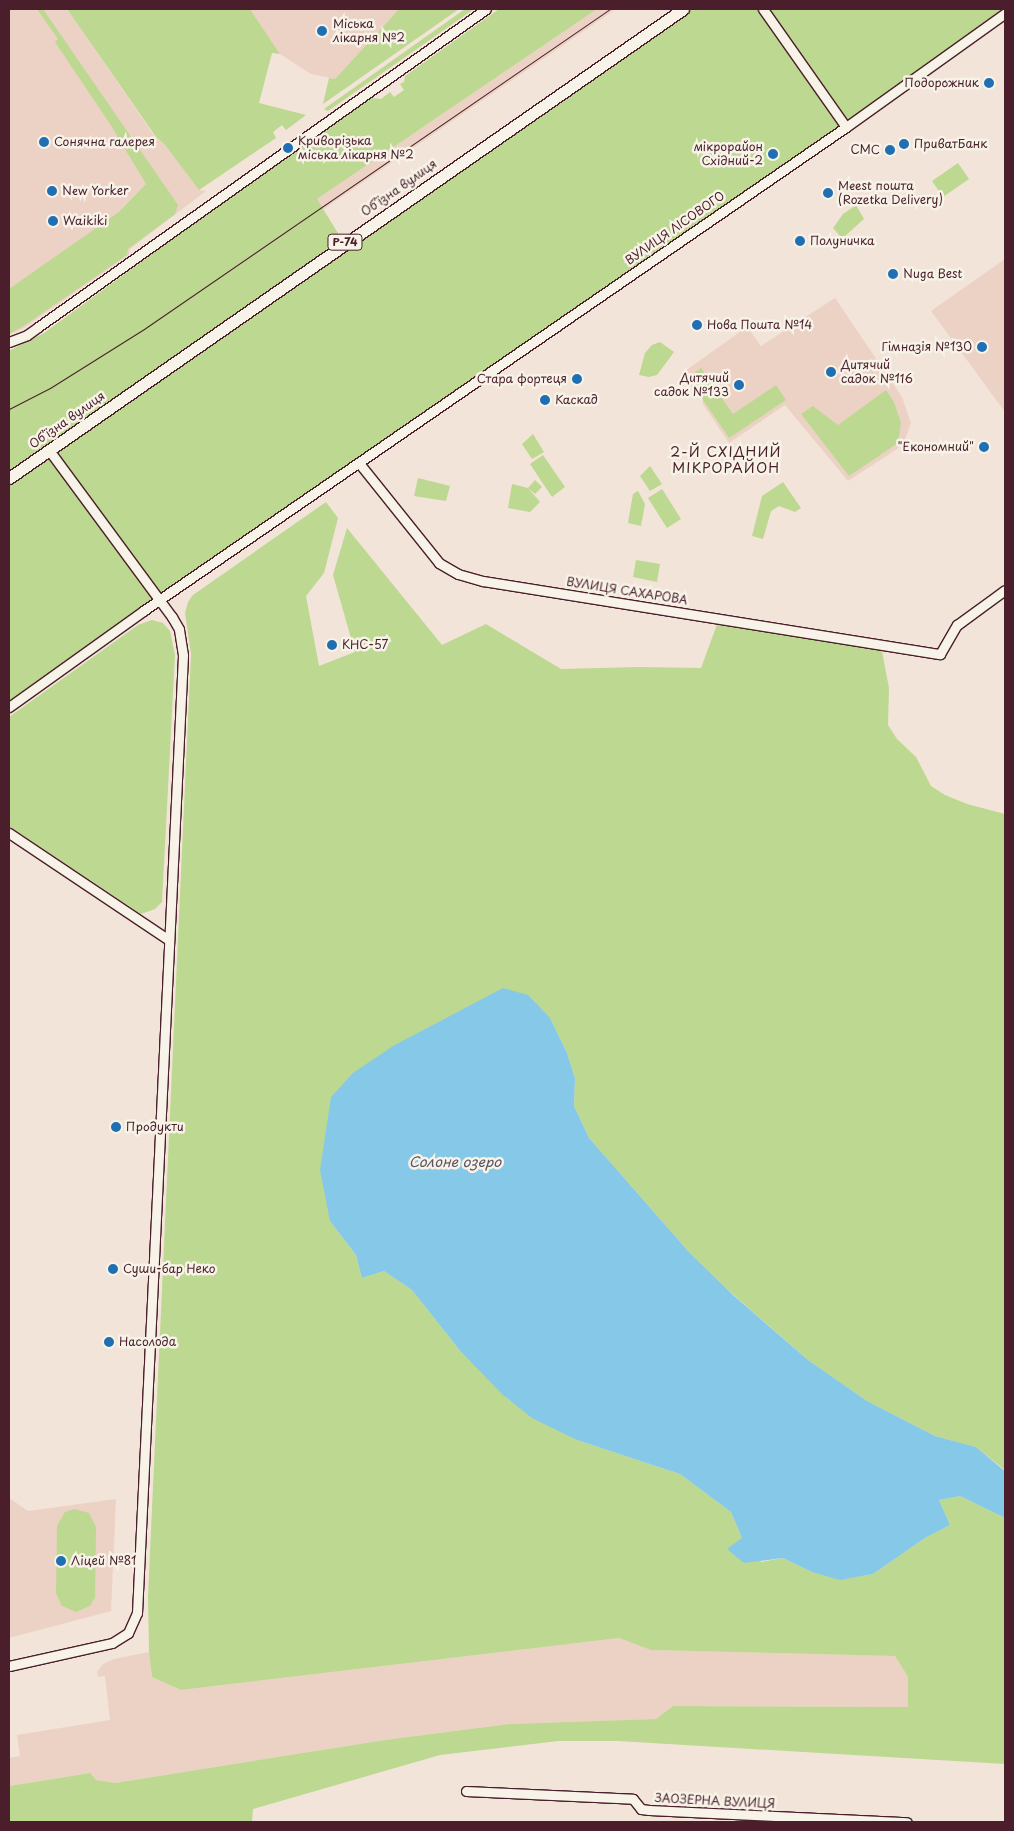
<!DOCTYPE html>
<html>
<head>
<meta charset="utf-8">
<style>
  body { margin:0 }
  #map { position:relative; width:1014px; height:1831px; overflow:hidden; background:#f2e4d8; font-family:"Playpen Sans",sans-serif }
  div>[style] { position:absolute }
  .built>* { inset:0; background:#ecd2c4 }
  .green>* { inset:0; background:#bdd890 }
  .water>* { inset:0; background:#86c8e7 }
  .roads { filter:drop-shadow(1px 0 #4a1f2b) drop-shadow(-1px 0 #4a1f2b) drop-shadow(0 1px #4a1f2b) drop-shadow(0 -1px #4a1f2b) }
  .minor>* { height:9px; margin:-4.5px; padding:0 4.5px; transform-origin:4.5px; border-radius:4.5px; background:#f7f3e8 }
  .major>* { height:11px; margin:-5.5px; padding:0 5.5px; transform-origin:5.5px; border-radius:5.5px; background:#f7f3e8 }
  .tram>* { height:1px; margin:-0.5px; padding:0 0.5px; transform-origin:0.5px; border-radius:0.5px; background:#4a1f2b }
  .dots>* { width:14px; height:14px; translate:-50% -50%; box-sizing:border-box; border:2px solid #f7f3e8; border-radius:50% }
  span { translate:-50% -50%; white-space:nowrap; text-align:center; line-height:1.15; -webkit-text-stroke:5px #f7f3e8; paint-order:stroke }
  .shield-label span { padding:1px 4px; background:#f7f3e8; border:1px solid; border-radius:4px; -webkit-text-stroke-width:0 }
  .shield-label { font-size:11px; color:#4a1f2b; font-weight:700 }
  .poi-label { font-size:12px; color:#4a1f2b }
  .left { translate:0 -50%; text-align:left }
  .right { translate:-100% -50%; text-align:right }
  .street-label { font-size:12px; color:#4a1f2b }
  .neighbourhood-label { font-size:14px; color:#4a1f2b; letter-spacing:1px }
  .water-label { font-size:14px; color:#5c5263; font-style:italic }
  .frame { position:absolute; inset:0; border:10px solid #4a1f2b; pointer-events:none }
</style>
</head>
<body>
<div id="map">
  <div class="built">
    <div style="clip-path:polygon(9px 9px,67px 9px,155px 137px,165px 145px,199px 190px,206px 191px,130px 249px,129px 255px,24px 328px,9px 335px)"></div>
    <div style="clip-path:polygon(250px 9px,399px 9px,335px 79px,311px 74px,280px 54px)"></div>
    <div style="clip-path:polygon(597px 9px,616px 9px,105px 359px,317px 199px)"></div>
    <div style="clip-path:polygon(1005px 259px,1005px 412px,931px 311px)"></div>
    <div style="clip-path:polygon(835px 298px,902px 397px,911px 423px,903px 445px,848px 481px,785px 405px,729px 443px,682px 373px,747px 327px,761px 346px)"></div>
    <div style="clip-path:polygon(9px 1498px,28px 1511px,116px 1499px,111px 1611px,9px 1638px)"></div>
    <div style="clip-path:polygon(619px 1638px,652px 1650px,895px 1656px,908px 1677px,908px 1707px,673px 1706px,656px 1719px,509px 1724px,385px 1740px,115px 1783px,96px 1780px,89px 1773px,9px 1786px,9px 1758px,20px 1756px,17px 1735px,110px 1720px,105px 1676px,98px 1677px,97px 1672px,103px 1664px,114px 1659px,149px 1652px,152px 1677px,181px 1690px)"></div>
  </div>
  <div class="green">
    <div style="clip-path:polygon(37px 9px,43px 9px,178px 205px,175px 214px,128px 249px,127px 255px,22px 327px,9px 334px,9px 289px,119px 212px,146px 184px,110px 124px,55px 42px,58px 39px)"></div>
    <div style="clip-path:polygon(67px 9px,250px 9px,280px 54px,272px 53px,259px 103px,306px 115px,286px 130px,282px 125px,273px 132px,276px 138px,199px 190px,165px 145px,156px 137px)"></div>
    <div style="clip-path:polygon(399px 9px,459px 9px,323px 104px,329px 78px,335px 79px)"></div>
    <div style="clip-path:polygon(465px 9px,474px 9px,328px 111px,324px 109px)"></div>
    <div style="clip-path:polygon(499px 9px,597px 9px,317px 199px,344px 243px,683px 9px,1005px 9px,1005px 13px,9px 707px,9px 351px,44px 333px,215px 208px,372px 98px,381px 99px,390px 92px,394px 97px,404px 90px,400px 84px,404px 82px,405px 76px)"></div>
    <div style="clip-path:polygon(958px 163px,969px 179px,943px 197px,932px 181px)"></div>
    <div style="clip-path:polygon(856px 205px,864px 219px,845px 236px,840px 236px,833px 228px,843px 214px)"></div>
    <div style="clip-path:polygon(660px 342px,674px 352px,657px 375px,649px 377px,639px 375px,645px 353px,652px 345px)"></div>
    <div style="clip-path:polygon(701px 368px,733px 414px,776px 385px,786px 400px,729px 438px,688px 378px)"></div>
    <div style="clip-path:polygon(886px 390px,894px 402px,901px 423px,898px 443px,849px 476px,801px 414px,813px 406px,838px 425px)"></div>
    <div style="clip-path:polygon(533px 434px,544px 452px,532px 459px,522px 444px)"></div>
    <div style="clip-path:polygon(543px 455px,565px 487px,552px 497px,530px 464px)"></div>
    <div style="clip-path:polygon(650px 466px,662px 484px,650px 491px,640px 476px)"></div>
    <div style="clip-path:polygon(418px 478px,450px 486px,446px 501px,414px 496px)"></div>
    <div style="clip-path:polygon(535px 480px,542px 487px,535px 494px,528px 488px,540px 502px,530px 512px,508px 508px,512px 484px,528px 488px)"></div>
    <div style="clip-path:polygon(783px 482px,801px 508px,795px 512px,779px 506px,771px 511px,763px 539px,752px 536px,762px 496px)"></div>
    <div style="clip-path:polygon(662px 489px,681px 519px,667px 528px,648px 498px)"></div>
    <div style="clip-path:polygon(638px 491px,645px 504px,641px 526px,628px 523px,633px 494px)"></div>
    <div style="clip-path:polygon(326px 502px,338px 518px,324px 573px,306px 596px,319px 666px,355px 652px,333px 575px,347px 528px,442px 645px,486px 624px,561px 669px,638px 667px,701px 668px,719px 619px,881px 646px,889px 688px,888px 725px,897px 739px,916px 757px,931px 786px,945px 795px,967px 804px,1005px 814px,1005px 1470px,976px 1447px,935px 1436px,867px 1401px,808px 1360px,728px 1290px,688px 1251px,589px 1138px,574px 1106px,575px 1078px,567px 1053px,550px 1018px,330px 1221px,356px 1255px,362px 1278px,384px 1271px,412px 1290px,461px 1352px,509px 1400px,577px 1440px,680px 1474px,731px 1512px,742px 1538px,761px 1562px,783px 1558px,812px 1572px,844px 1579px,873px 1574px,925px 1538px,950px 1525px,939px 1500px,960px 1496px,1005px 1518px,1005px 1764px,618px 1741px,558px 1741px,440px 1755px,253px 1809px,252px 1821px,247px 1822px,9px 1822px,9px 1786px,90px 1773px,96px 1780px,115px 1783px,385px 1740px,509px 1724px,656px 1719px,673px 1706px,908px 1707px,908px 1677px,895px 1656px,651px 1650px,619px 1638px,181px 1690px,152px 1677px,149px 1652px,148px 1596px,191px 654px,185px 613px,188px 602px,193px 595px)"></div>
    <div style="clip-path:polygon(636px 560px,660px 564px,657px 582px,633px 577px)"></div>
    <div style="clip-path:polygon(152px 620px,163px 623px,170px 631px,175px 655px,162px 902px,155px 909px,141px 914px,9px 826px,9px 717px,138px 625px)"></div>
    <div style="clip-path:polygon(74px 1509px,89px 1513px,96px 1527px,95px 1597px,90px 1606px,76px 1612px,62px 1606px,56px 1593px,57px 1526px,65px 1512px)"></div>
  </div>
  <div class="water">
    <div style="clip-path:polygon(503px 988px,528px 995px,550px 1018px,567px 1053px,575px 1078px,574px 1106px,589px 1138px,688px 1251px,733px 1295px,808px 1360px,867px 1401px,935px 1436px,976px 1447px,1000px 1467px,1005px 1471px,1005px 1518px,960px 1496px,939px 1500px,950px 1525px,925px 1538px,873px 1574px,840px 1580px,812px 1572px,783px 1558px,744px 1563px,727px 1549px,742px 1538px,731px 1512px,680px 1474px,577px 1440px,532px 1418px,503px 1395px,461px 1352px,412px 1290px,384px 1271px,362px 1278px,356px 1255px,330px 1221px,320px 1170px,331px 1097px,353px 1073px,393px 1046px)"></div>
  </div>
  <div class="roads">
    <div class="minor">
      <div style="left:763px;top:9px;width:144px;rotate:54.9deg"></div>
      <div style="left:9px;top:342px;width:19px;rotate:-21deg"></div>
      <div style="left:27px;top:335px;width:14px;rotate:-36deg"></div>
      <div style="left:38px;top:327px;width:549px;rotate:-35.37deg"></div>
      <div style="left:359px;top:463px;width:128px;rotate:51.3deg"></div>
      <div style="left:439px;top:563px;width:22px;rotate:30deg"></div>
      <div style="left:458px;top:574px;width:26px;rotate:16deg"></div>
      <div style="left:483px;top:581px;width:463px;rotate:9.1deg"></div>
      <div style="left:940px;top:654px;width:34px;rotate:-60deg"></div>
      <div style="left:957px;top:625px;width:59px;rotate:-36.1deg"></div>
      <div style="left:9px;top:707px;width:165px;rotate:-35.6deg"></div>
      <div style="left:143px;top:611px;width:854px;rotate:-34.55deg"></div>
      <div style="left:846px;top:127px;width:196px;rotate:-35.6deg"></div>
      <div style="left:9px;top:833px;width:192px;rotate:33.8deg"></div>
      <div style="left:9px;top:1666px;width:106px;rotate:-12.6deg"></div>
      <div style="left:112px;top:1643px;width:19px;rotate:-32deg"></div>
      <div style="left:128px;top:1633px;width:22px;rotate:-66deg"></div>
      <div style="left:137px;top:1613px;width:959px;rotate:-87.25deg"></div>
      <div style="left:183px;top:655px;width:26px;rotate:-99deg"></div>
      <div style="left:179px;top:629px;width:14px;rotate:-120deg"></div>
      <div style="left:172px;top:617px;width:207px;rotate:-126.4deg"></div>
      <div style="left:466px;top:1791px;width:167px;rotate:2.7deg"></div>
      <div style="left:633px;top:1799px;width:13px;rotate:51deg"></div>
      <div style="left:641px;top:1809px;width:8px;rotate:7deg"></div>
      <div style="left:649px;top:1810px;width:258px;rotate:2.7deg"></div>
    </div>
    <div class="major">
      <div style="left:9px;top:478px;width:821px;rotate:-34.83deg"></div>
    </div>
  </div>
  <div class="tram">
    <div style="left:9px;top:409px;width:46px;rotate:-27.1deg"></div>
    <div style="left:50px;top:388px;width:111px;rotate:-32.1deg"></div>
    <div style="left:144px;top:329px;width:565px;rotate:-34.48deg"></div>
  </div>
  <div class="dots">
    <div style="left:322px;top:31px;background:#1f6fb2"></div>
    <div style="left:989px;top:83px;background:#1f6fb2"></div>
    <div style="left:44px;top:142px;background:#1f6fb2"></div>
    <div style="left:904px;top:144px;background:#1f6fb2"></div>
    <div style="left:288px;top:148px;background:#1f6fb2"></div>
    <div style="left:890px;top:150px;background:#1f6fb2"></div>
    <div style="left:773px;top:154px;background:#1f6fb2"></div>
    <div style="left:52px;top:191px;background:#1f6fb2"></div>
    <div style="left:828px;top:193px;background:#1f6fb2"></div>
    <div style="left:53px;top:221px;background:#1f6fb2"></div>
    <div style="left:800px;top:241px;background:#1f6fb2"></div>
    <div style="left:893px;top:274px;background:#1f6fb2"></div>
    <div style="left:697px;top:325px;background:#1f6fb2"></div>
    <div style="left:982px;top:347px;background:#1f6fb2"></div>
    <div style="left:831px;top:372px;background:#1f6fb2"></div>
    <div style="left:577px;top:379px;background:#1f6fb2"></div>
    <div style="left:739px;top:385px;background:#1f6fb2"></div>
    <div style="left:545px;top:400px;background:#1f6fb2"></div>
    <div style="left:984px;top:447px;background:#1f6fb2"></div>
    <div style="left:332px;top:645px;background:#1f6fb2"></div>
    <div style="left:116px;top:1127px;background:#1f6fb2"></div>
    <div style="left:113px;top:1269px;background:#1f6fb2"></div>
    <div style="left:109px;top:1342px;background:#1f6fb2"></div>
    <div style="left:61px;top:1561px;background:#1f6fb2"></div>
  </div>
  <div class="shield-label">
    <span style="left:345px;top:242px">Р-74</span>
  </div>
  <div class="poi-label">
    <span class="left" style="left:333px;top:31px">Міська<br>лікарня №2</span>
    <span class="right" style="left:979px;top:83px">Подорожник</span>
    <span class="left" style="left:298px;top:148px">Криворізька<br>міська лікарня №2</span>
    <span class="left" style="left:54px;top:142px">Сонячна галерея</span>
    <span class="left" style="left:914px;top:144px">ПриватБанк</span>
    <span class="right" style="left:763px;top:154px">мікрорайон<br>Східний-2</span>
    <span class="right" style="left:880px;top:150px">СМС</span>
    <span class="left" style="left:838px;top:193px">Meest пошта<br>(Rozetka Delivery)</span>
    <span class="left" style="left:62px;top:191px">New Yorker</span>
    <span class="left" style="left:63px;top:221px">Waikiki</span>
    <span class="left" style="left:810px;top:241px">Полуничка</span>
    <span class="left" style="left:903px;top:274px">Nuga Best</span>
    <span class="left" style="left:707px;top:325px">Нова Пошта №14</span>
    <span class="right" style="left:972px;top:347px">Гімназія №130</span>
    <span class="left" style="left:841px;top:372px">Дитячий<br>садок №116</span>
    <span class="right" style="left:729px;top:385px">Дитячий<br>садок №133</span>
    <span class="right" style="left:567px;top:379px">Стара фортеця</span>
    <span class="left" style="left:555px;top:400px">Каскад</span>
    <span class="right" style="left:974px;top:447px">"Економний"</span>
    <span class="left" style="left:342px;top:645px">КНС-57</span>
    <span class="left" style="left:126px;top:1127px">Продукти</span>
    <span class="left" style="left:123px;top:1269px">Суши-бар Неко</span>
    <span class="left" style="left:119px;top:1342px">Насолода</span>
    <span class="left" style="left:71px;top:1561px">Ліцей №81</span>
  </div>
  <div class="street-label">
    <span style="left:399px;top:188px;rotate:-35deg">Обʼїзна вулиця</span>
    <span style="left:675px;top:228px;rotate:-35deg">ВУЛИЦЯ ЛІСОВОГО</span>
    <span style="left:67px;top:420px;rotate:-35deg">Обʼїзна вулиця</span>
    <span style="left:627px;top:591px;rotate:9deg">ВУЛИЦЯ САХАРОВА</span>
    <span style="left:715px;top:1801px;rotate:3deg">ЗАОЗЕРНА ВУЛИЦЯ</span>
  </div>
  <div class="neighbourhood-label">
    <span style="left:726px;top:460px">2-Й СХІДНИЙ<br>МІКРОРАЙОН</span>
  </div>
  <div class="water-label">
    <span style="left:455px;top:1162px">Солоне озеро</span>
  </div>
  <div class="frame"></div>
</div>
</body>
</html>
